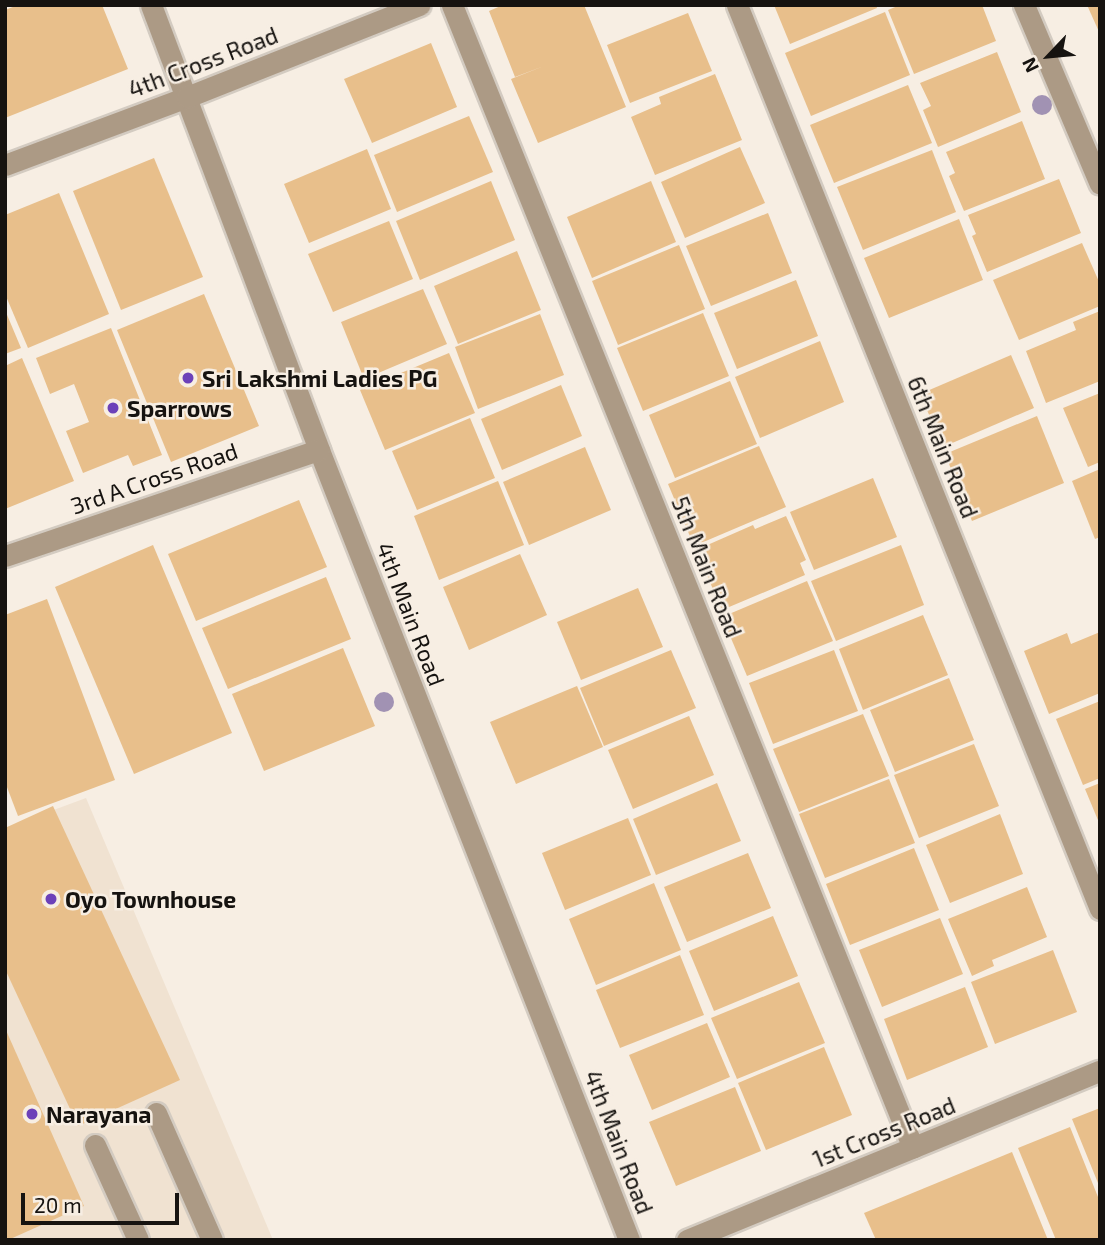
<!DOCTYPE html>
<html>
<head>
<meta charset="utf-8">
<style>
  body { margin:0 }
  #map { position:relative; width:1105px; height:1245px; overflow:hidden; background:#f7eee3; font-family:"Exo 2",sans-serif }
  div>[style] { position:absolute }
  .built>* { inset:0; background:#f0e2d1 }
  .building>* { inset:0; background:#e8bf8b }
  .roads { filter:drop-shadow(2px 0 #d3cbc1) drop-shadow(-2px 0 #d3cbc1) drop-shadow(0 2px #d3cbc1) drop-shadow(0 -2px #d3cbc1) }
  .minor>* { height:21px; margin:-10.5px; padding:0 10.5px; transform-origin:10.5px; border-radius:10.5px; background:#ac9a85 }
  .trees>* { width:20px; height:20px; margin:-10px; border-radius:50%; background:#a192b3 }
  .dots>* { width:19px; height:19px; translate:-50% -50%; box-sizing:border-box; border:4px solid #f7eee3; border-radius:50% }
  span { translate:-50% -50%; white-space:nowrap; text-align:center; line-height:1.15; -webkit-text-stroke:5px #f7eee3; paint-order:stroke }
  .street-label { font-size:23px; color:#161310 }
  .poi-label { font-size:23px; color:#161310; font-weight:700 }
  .left { translate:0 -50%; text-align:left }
  .frame { position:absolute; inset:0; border:7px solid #161310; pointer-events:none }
  .north { position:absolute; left:1014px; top:21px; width:70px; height:70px; -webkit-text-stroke:5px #f7eee3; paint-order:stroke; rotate:244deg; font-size:19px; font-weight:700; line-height:28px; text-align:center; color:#161310 }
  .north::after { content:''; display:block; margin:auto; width:24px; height:32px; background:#161310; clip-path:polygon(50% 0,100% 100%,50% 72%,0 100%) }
  .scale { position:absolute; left:21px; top:1193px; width:158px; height:32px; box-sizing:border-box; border:4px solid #161310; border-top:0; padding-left:9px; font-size:21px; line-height:24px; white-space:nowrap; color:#161310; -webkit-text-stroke:5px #f7eee3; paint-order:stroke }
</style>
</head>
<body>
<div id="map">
  <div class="built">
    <div style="clip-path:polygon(86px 798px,273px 1240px,5px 1240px,5px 828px)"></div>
  </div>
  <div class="building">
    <div style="clip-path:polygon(18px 5px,102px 5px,128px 69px,5px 118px,5px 10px)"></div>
    <div style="clip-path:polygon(503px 5px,584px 5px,626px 107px,538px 143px,511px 79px,544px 66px,515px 77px,489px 11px)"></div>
    <div style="clip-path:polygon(774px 5px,876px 5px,877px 8px,790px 44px)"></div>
    <div style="clip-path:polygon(900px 5px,982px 5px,996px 41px,914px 74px,888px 10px)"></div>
    <div style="clip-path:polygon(1087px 5px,1100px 5px,1100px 34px)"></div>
    <div style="clip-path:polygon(885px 12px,910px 75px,811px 116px,785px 53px)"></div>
    <div style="clip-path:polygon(688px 13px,712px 71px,630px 103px,607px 45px)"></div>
    <div style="clip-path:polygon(431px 43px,457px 107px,372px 143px,344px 79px)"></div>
    <div style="clip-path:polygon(997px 52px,1021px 112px,938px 147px,923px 110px,931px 106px,920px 83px)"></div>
    <div style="clip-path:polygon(715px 74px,742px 140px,655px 175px,631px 117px,661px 104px,659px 97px)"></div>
    <div style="clip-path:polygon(908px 85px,932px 143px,834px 183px,810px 125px)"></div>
    <div style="clip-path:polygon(469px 116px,493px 172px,397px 212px,374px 155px)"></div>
    <div style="clip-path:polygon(1022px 121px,1045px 179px,964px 211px,949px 176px,955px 173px,946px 152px)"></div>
    <div style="clip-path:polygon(740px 147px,765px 203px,685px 238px,661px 182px)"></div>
    <div style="clip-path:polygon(367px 149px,391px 209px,309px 243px,284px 184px)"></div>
    <div style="clip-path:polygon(932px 150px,956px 212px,863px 250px,837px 187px)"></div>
    <div style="clip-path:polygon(154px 158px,203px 277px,121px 310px,73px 191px)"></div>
    <div style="clip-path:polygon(1059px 179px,1081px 233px,987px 272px,972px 236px,976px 234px,968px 215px)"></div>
    <div style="clip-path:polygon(491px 181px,515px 240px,420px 280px,396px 221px)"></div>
    <div style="clip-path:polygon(651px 181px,676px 242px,592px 278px,567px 217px)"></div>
    <div style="clip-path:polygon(59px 193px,109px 314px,28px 348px,5px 294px,5px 215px)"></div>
    <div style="clip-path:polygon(768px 213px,792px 273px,711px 306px,686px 246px)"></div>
    <div style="clip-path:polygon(959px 219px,983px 280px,889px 318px,864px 258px)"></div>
    <div style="clip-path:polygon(389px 221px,413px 279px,333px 312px,308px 254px)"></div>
    <div style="clip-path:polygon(1082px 243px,1100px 284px,1100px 306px,1019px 340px,993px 280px)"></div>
    <div style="clip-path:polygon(679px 245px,705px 309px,618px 345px,592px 281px)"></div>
    <div style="clip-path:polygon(517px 251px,541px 310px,458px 344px,434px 286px)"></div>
    <div style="clip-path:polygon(796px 280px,818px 336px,737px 369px,714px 313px)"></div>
    <div style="clip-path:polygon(423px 289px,447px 344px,364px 379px,341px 322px)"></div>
    <div style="clip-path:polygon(204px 294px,259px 426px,171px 462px,117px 330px)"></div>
    <div style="clip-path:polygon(5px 310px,21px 348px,5px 354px)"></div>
    <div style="clip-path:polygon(1100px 311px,1100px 381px,1046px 403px,1026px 351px,1076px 330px,1073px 322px)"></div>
    <div style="clip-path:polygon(703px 313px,729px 376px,643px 411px,617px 348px)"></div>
    <div style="clip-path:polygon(540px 314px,564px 375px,478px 409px,455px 347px)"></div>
    <div style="clip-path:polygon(111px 328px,162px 455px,133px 466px,128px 455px,83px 473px,66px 431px,89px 422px,74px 384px,50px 394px,36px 358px)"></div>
    <div style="clip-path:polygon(820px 341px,844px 402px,760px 438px,735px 377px)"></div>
    <div style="clip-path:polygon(449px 353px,475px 413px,385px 450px,360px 390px)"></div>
    <div style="clip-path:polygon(1011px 355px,1034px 408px,943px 447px,920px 394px)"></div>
    <div style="clip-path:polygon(22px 358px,74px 481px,5px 509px,5px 366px)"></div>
    <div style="clip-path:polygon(730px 381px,757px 444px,675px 478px,649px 415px)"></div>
    <div style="clip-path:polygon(561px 385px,582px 436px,502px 470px,481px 419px)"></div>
    <div style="clip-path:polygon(1100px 393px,1100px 462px,1088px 467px,1063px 408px)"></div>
    <div style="clip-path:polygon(1037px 416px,1064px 483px,972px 521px,945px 454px)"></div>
    <div style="clip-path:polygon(470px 418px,495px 478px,417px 510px,392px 451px)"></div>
    <div style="clip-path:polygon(759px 446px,786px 507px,694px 546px,668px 484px)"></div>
    <div style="clip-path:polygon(585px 447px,611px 510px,529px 545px,503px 482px)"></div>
    <div style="clip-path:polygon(1100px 469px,1100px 537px,1095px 539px,1072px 481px)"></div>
    <div style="clip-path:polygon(873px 478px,897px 537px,814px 570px,790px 512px)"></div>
    <div style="clip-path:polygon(498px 481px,524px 545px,439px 580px,414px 516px)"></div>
    <div style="clip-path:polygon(299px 500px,327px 567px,196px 621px,168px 554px)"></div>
    <div style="clip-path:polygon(786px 516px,806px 560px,800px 563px,805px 575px,722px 610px,696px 550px,753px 525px,755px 529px)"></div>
    <div style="clip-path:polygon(153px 545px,232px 733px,134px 774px,55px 587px)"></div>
    <div style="clip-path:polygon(901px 545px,924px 605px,836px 641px,811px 581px)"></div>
    <div style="clip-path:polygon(520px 554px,547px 615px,469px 650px,443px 587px)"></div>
    <div style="clip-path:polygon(326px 577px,351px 639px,228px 689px,202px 628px)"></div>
    <div style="clip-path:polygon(807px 581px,833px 641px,747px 676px,722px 617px)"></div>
    <div style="clip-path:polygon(638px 588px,663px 647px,581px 680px,557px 622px)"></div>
    <div style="clip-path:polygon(47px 599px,115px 780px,18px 816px,5px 782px,5px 615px)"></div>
    <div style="clip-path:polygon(923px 615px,948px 675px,863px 710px,839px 649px)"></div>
    <div style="clip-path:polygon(1100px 632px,1100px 693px,1049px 714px,1024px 651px,1067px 633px,1071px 644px)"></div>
    <div style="clip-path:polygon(343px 648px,375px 726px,264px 771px,232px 694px)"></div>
    <div style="clip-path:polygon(671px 650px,696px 708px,604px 746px,580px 688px)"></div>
    <div style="clip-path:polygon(834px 650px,858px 711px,773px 744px,749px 683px)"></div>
    <div style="clip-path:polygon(949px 678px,974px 740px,895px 772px,870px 710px)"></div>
    <div style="clip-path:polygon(577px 686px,603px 747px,516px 784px,490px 722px)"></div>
    <div style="clip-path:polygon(1100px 701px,1100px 778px,1083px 785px,1056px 719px)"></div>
    <div style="clip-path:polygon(863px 714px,889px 776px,799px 812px,773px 749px)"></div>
    <div style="clip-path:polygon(689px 716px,714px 775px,633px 809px,608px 750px)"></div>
    <div style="clip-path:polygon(974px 744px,999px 806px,919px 838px,894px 775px)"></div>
    <div style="clip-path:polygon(889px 779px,915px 843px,825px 878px,799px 814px)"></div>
    <div style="clip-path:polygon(717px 783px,741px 841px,656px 875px,633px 819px)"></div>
    <div style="clip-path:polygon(1100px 783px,1100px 825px,1085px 789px)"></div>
    <div style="clip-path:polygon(53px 806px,180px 1080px,78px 1126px,5px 969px,5px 828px)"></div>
    <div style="clip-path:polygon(1000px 814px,1023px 874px,950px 903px,926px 845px)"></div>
    <div style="clip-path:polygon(628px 818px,651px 875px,565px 910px,542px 853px)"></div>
    <div style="clip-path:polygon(914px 848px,939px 910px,850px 945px,826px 884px)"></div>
    <div style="clip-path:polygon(748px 853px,771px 908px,687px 942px,664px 887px)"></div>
    <div style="clip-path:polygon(654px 883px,681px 950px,596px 985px,569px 919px)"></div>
    <div style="clip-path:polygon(1027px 887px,1047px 937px,992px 960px,994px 966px,972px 976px,948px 919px)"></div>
    <div style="clip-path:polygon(773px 916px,798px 976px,714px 1011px,689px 951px)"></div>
    <div style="clip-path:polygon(940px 918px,963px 974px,882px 1007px,859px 950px)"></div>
    <div style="clip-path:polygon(1053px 950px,1077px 1012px,995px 1044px,971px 982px)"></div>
    <div style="clip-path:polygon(680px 955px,704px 1015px,620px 1048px,596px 990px)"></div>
    <div style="clip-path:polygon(799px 982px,825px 1043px,737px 1079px,711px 1018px)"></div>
    <div style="clip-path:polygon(965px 987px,988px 1047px,907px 1080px,884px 1019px)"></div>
    <div style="clip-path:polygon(707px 1023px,730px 1077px,652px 1110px,629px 1055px)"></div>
    <div style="clip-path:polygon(5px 1028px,84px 1206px,8px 1240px,5px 1240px)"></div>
    <div style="clip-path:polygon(824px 1047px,852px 1115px,766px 1150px,738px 1083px)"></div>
    <div style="clip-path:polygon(735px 1087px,761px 1151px,676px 1186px,649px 1122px)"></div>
    <div style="clip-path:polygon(1100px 1108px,1100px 1188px,1072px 1119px)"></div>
    <div style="clip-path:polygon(1070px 1127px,1100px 1202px,1100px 1240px,1056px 1240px,1018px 1148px)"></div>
    <div style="clip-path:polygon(1012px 1152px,1048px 1240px,876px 1240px,864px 1213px)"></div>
  </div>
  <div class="roads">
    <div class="minor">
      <div style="left:151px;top:5px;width:476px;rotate:69.3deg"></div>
      <div style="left:319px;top:450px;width:849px;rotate:68.57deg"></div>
      <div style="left:452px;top:5px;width:1232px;rotate:68.03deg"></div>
      <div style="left:737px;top:5px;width:974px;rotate:68.12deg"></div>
      <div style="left:1024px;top:5px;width:194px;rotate:67deg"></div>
      <div style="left:5px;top:165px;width:194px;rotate:-20.5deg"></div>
      <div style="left:187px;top:97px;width:250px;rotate:-21.6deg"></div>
      <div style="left:5px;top:556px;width:331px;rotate:-18.7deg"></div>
      <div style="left:156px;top:1113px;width:139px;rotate:66.2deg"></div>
      <div style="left:95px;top:1145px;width:104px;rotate:65.6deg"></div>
      <div style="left:687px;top:1240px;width:446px;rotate:-22.3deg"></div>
    </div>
  </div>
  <div class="trees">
    <div style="left:1042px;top:105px"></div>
    <div style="left:384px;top:702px"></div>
  </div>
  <div class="dots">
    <div style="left:188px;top:378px;background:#6c41b9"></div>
    <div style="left:113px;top:408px;background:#6c41b9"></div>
    <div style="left:51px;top:899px;background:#6c41b9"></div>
    <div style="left:32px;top:1114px;background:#6c41b9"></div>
  </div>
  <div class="street-label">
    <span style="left:203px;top:62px;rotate:-21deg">4th Cross Road</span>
    <span style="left:943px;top:447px;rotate:68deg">6th Main Road</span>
    <span style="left:154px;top:478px;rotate:-19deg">3rd A Cross Road</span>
    <span style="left:707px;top:567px;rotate:68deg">5th Main Road</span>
    <span style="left:411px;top:614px;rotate:69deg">4th Main Road</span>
    <span style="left:884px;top:1132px;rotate:-22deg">1st Cross Road</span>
    <span style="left:619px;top:1142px;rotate:69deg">4th Main Road</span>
  </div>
  <div class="poi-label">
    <span class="left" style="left:202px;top:378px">Sri Lakshmi Ladies PG</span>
    <span class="left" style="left:127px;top:408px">Sparrows</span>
    <span class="left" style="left:65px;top:899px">Oyo Townhouse</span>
    <span class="left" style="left:46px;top:1114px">Narayana</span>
  </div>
  <div class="frame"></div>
  <div class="north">N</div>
  <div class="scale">20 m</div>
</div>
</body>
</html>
